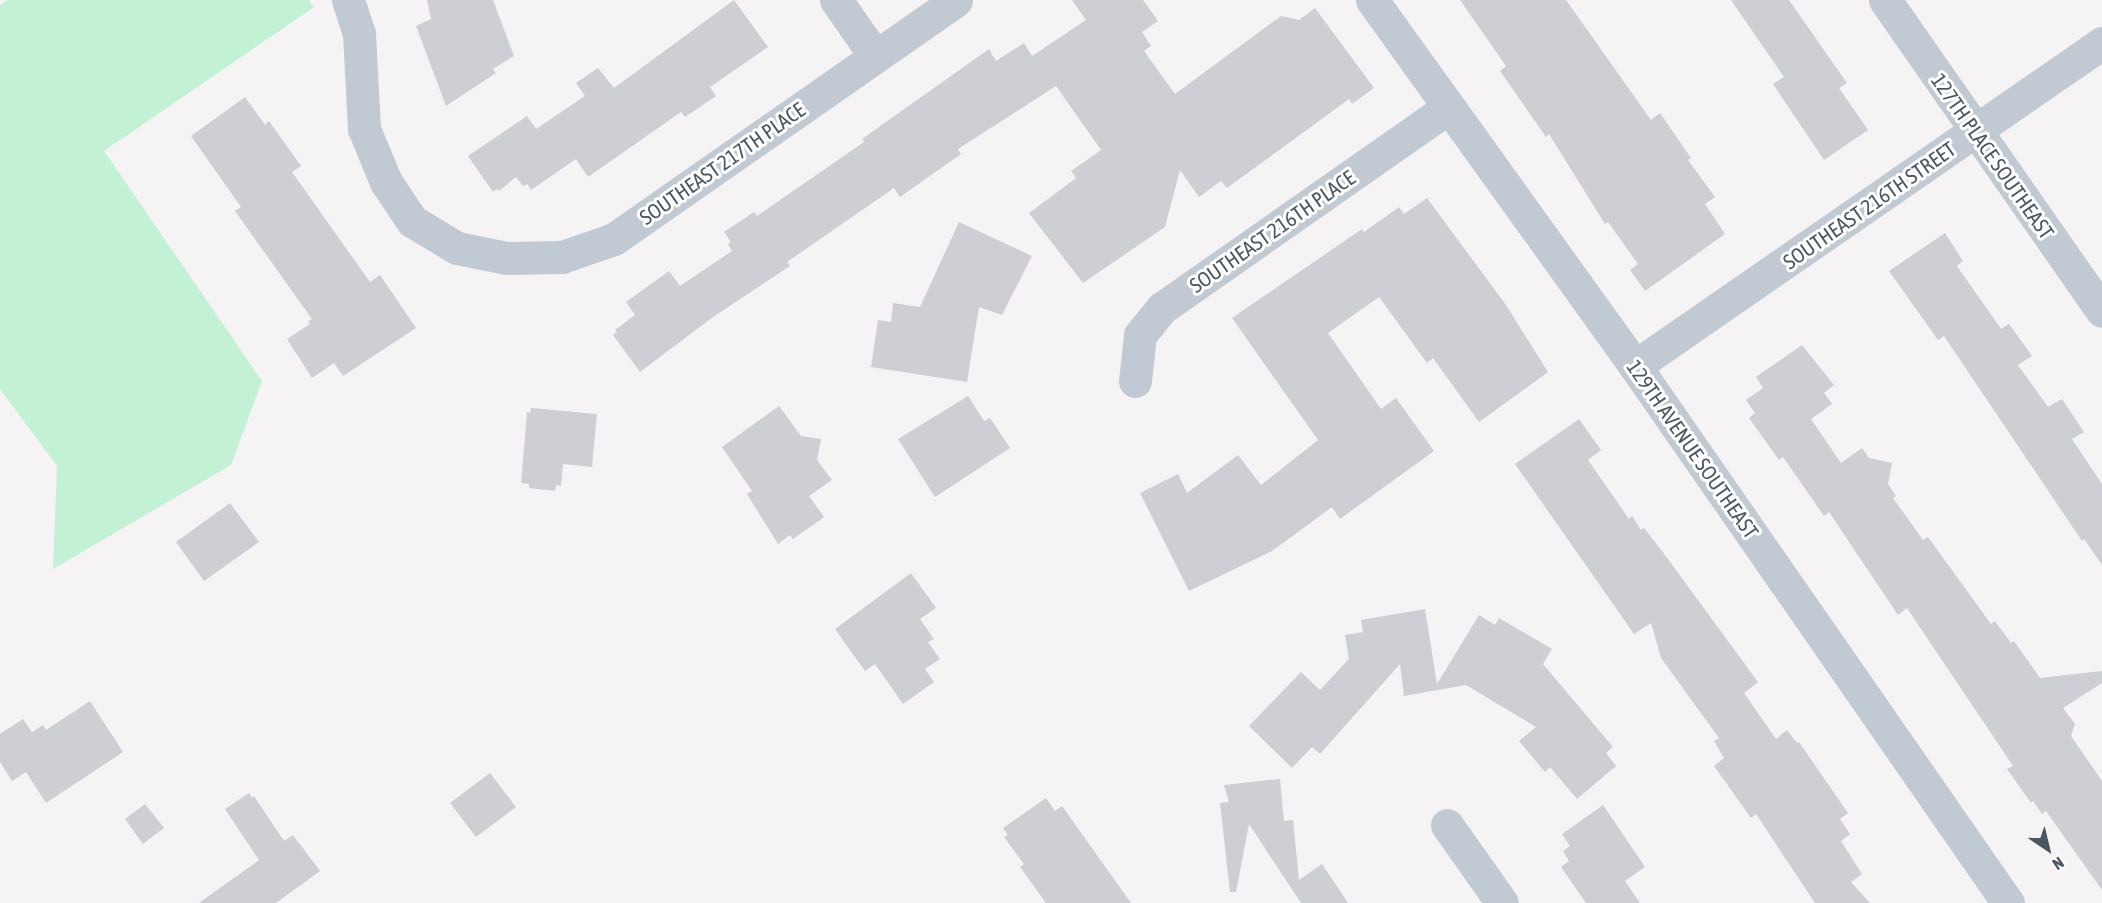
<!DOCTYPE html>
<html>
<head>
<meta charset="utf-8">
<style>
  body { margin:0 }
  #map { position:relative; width:2102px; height:903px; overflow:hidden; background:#f5f3f3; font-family:"Asap Condensed",sans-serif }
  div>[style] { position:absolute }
  .green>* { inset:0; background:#c3f1d5 }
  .building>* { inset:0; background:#cdcfd5 }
  .minor>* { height:33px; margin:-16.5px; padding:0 16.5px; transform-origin:16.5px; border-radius:16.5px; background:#c1cad2 }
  span { translate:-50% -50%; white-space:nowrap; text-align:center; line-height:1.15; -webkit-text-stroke:6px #fff; paint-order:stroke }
  .street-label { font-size:21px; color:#4a5661 }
  .north { position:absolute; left:2018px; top:819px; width:60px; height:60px; -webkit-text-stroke:4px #fff; paint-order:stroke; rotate:145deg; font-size:16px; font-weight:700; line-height:24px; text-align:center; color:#4a5661 }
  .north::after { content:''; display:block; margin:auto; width:21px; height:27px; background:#4a5661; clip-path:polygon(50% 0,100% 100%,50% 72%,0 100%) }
</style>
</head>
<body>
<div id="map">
  <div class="green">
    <div style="clip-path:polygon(8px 0,309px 0,314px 7px,104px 151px,262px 381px,231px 465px,53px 569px,57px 466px,0 389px,0 5px)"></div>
  </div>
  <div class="building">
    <div style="clip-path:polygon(427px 0,493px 0,514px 56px,493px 69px,496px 73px,446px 106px,416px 26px,431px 19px)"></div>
    <div style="clip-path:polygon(734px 0,768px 47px,710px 87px,716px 96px,685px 117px,681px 112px,588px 177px,576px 159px,531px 190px,527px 184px,523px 186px,516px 177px,499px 191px,497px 189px,493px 192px,468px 156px,527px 116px,536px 129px,585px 96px,576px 83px,598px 68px,614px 88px)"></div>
    <div style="clip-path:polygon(1072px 0,1143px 0,1158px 21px,1142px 32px,1151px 46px,1144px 51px,1175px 94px,1281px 16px,1299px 20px,1315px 8px,1374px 88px,1352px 104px,1349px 99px,1227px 188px,1221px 181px,1199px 197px,1180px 170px,1165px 227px,1083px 283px,1029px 213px,1076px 178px,1071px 171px,1101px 150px,1056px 86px,958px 149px,961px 154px,900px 197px,894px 188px,787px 262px,790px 266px,713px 317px,640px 372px,613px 335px,617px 332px,615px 330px,635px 315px,626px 302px,669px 271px,680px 286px,732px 251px,728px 244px,731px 242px,724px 232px,754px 212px,757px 216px,864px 142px,862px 139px,989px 49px,996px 61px,1024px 43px,1032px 56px,1086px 20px)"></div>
    <div style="clip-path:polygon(1460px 0,1566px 0,1651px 120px,1660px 113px,1691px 158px,1688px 160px,1715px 197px,1705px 204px,1725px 234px,1645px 291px,1630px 270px,1638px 264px,1608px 222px,1605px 224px,1549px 134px,1546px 137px,1500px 71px,1506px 66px)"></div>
    <div style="clip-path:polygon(1731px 0,1789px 0,1847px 83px,1839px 88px,1868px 130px,1824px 160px,1773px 84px,1784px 77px)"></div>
    <div style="clip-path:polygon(245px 97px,265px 125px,269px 121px,301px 166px,292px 172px,370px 282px,380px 275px,416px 328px,343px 376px,334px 363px,312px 378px,287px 339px,310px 324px,308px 321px,312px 319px,235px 211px,241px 207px,191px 136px)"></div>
    <div style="clip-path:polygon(1427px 198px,1506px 305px,1548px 372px,1479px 422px,1433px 358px,1427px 363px,1379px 297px,1328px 333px,1381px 409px,1396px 398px,1434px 451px,1340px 519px,1332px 507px,1272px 551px,1189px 591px,1140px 493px,1178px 474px,1187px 493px,1238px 455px,1261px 485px,1318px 440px,1232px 318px,1362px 229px,1364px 232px,1399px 207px,1404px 214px)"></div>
    <div style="clip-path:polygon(959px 222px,1032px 256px,1002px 315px,979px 307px,967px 382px,871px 367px,878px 320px,891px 322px,893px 303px,920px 307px)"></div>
    <div style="clip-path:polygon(1945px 233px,1963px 261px,1957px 266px,2001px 329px,2009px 324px,2032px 356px,2018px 365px,2048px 407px,2062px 399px,2084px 432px,2072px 439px,2102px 484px,2102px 565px,2084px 539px,2082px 541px,1944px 336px,1938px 340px,1889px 271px)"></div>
    <div style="clip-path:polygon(1802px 345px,1834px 385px,1824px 393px,1832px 404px,1811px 419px,1841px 463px,1862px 448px,1869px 458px,1892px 463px,1888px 484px,1896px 496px,1893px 498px,1923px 540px,1928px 537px,1991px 624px,1995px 621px,2011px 643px,2014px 641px,2040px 678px,2102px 671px,2102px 683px,2063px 708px,2075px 724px,2071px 736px,2102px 781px,2102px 890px,2046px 811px,2042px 814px,2033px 801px,2031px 803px,2007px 769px,2013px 766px,1907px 608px,1898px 615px,1829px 512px,1824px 516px,1783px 457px,1779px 460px,1749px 418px,1755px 413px,1746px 400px,1763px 388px,1756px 377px)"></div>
    <div style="clip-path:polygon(968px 396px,984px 421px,990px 418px,1010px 448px,935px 497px,898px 439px)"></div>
    <div style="clip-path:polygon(779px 406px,801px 436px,821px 439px,817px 460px,832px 480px,809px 496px,824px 517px,793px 539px,790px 535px,778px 544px,747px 494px,752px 491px,722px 447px)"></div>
    <div style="clip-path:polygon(531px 408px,597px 414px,592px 467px,563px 464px,561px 486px,556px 485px,555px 491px,529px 488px,529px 484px,521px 483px,527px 412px,530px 413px)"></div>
    <div style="clip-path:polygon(1579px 419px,1601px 450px,1588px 460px,1629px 519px,1632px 516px,1641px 530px,1644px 528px,1662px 551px,1758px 682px,1744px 693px,1776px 739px,1787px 730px,1797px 743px,1799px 742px,1848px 813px,1840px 819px,1850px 834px,1841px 841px,1862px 874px,1851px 882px,1870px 903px,1815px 903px,1756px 814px,1751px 818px,1714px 766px,1724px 758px,1714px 741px,1719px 738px,1661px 658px,1651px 623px,1634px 634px,1515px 464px)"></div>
    <div style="clip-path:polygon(230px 503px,259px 542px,204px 581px,176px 542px)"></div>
    <div style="clip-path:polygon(911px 573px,936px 608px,920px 619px,934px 639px,928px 642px,940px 659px,925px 669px,934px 682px,903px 704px,875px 664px,865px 671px,835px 629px)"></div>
    <div style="clip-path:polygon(1425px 609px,1437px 684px,1479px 615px,1495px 625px,1499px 618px,1552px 649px,1543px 664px,1613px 747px,1606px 753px,1616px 766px,1577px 799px,1550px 767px,1545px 772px,1519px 741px,1536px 727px,1466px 685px,1404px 696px,1400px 664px,1320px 754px,1312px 747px,1292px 768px,1249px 726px,1301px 672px,1320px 690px,1349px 659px,1345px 635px,1363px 632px,1361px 620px)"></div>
    <div style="clip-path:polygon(90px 701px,123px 752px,46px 803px,26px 772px,12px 781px,0 762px,0 734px,23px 719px,32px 732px,43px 725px,46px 730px)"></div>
    <div style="clip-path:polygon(490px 773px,516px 807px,476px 837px,450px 803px)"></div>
    <div style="clip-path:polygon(1280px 779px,1284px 821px,1293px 820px,1299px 880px,1322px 864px,1348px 903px,1301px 903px,1249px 824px,1236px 892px,1230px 892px,1220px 803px,1229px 802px,1224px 785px)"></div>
    <div style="clip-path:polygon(249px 793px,252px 798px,254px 796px,284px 841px,293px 835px,320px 871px,276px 903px,199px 903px,259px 860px,225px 809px)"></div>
    <div style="clip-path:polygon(1046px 798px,1055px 811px,1062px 806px,1131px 903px,1046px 903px,1020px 867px,1024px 864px,1004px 837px,1008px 835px,1003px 828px)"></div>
    <div style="clip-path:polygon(145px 804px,164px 828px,143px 844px,125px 819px)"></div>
    <div style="clip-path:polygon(1603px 805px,1645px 867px,1625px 881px,1640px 903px,1586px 903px,1561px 867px,1569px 861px,1563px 851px,1570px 846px,1562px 834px)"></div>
  </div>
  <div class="minor">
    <div style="left:348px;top:0;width:35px;rotate:72deg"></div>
    <div style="left:359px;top:33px;width:96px;rotate:87deg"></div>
    <div style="left:364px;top:129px;width:57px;rotate:67.5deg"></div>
    <div style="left:386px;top:182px;width:47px;rotate:56.3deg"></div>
    <div style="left:412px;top:221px;width:52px;rotate:31deg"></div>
    <div style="left:457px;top:248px;width:51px;rotate:11.3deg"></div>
    <div style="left:507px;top:258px;width:55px;rotate:-1deg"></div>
    <div style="left:562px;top:257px;width:55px;rotate:-19.1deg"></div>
    <div style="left:614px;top:239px;width:417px;rotate:-34.9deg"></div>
    <div style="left:836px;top:0;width:68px;rotate:55.1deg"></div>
    <div style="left:1372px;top:0;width:451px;rotate:54.3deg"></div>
    <div style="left:1635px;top:366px;width:654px;rotate:55.22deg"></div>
    <div style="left:1885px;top:0;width:379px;rotate:55.1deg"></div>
    <div style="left:1635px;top:366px;width:568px;rotate:-34.67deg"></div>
    <div style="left:1135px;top:381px;width:46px;rotate:-83.8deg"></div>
    <div style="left:1140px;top:335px;width:35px;rotate:-51deg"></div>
    <div style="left:1162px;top:308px;width:350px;rotate:-35deg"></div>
    <div style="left:1447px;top:825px;width:95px;rotate:54.8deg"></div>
  </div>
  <div class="street-label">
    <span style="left:1993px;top:156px;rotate:55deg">127TH PLACE SOUTHEAST</span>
    <span style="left:722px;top:163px;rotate:-35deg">SOUTHEAST 217TH PLACE</span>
    <span style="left:1869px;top:205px;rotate:-35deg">SOUTHEAST 216TH STREET</span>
    <span style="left:1272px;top:231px;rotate:-35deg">SOUTHEAST 216TH PLACE</span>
    <span style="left:1693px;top:449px;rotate:55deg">129TH AVENUE SOUTHEAST</span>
  </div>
  <div class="north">N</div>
</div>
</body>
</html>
